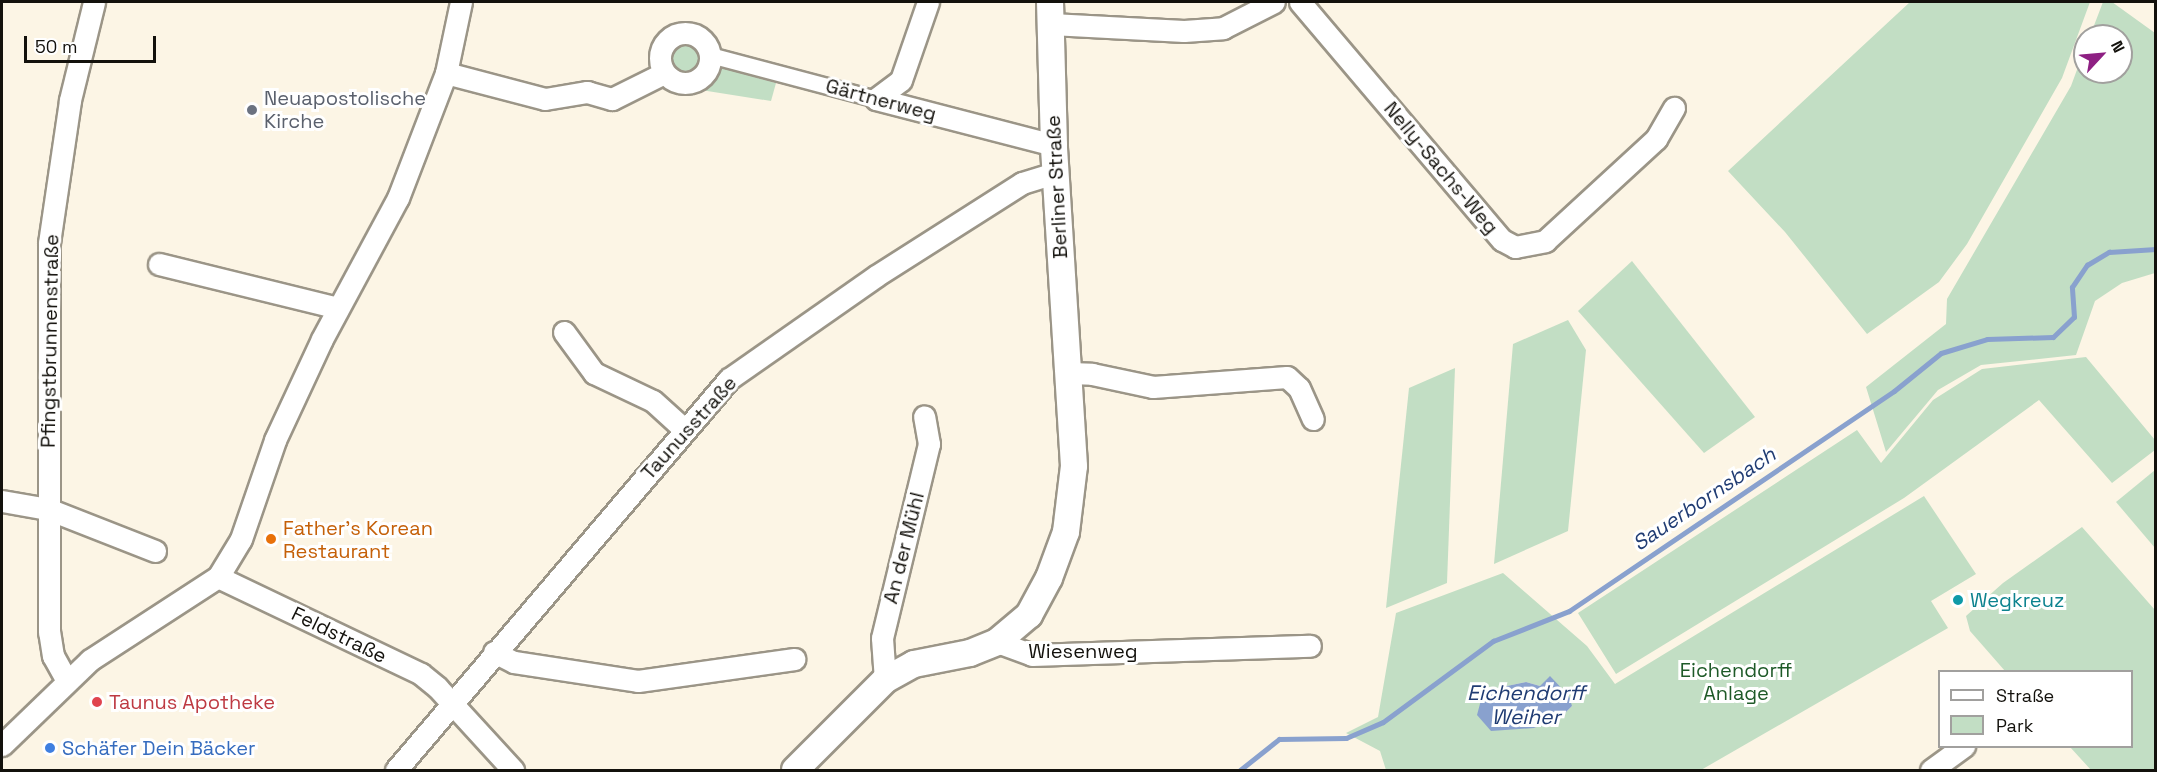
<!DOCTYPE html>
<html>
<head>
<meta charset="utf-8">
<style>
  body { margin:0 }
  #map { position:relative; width:2157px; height:772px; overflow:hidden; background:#fcf5e5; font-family:"Space Grotesk",sans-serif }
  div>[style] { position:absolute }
  .green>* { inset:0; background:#c2dec4 }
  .round { border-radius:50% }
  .water>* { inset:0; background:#89a1ce }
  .stream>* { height:5px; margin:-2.5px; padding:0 2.5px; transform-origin:2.5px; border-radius:2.5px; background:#89a1ce }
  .roads { filter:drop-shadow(2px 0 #9b9587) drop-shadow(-2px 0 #9b9587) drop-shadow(0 2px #9b9587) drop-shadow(0 -2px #9b9587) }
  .pedestrian>* { height:15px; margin:-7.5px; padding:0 7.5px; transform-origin:7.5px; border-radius:7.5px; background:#fff }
  .minor>* { height:21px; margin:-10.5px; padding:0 10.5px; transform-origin:10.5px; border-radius:10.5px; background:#fff }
  .minor>.ring { margin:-10.5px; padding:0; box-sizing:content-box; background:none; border:21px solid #fff; border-radius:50% }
  .tertiary>* { height:26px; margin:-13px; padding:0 13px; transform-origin:13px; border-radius:13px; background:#fff }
  .dots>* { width:16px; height:16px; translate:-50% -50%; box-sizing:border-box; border:3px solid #fff; border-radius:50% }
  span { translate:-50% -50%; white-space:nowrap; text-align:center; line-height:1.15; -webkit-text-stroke:6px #fff; paint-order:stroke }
  .worship-label { font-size:20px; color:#5b616d }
  .left { translate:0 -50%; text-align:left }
  .street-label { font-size:20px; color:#13110c }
  .food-label { font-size:20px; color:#c56008 }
  .culture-label { font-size:20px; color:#0d838f }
  .park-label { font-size:20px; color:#1e5a28 }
  .health-label { font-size:20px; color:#be3a42 }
  .shop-label { font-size:20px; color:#366cbe }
  .water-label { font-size:21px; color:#203c73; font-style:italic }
  .frame { position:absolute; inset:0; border:3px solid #13110c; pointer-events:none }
  .legend { position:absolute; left:1938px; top:670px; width:195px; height:78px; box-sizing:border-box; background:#fff; border:2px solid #a1a09e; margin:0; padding:8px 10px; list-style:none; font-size:18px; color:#13110c }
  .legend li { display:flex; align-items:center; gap:12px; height:30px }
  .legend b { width:30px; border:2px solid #a1a09e }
  .north { position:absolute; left:2073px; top:24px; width:60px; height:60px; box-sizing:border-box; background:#fff; border:2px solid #a1a09e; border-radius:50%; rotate:64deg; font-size:16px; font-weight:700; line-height:24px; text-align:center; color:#13110c }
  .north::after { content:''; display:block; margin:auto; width:21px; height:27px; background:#8e2083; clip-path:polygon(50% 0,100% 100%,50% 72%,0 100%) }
  .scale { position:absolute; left:24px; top:36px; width:132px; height:27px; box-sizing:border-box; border:3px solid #13110c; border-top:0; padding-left:8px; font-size:18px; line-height:21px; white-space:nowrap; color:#13110c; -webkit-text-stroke:4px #fff; paint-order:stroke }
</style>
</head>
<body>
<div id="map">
  <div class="green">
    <div style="clip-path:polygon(1910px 2px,2090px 2px,2062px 78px,1967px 244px,1939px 282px,1867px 334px,1785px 232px,1728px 171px)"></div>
    <div style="clip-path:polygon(2103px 2px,2112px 2px,2155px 33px,2155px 273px,2122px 283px,2095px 301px,2076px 355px,1981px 365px,1938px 390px,1886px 452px,1866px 387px,1946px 324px,1947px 299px,2071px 86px,2085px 48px,2085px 72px,2121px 72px,2121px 36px,2090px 36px)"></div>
    <div class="round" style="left:671px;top:42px;width:30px;height:30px"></div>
    <div style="clip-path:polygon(715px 66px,776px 83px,771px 101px,701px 90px)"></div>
    <div style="clip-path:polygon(1632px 261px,1755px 417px,1704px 453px,1578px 311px)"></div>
    <div style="clip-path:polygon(1568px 320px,1586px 350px,1568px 531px,1494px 564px,1513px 344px)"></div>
    <div style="clip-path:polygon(2086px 357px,2155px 440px,2155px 450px,2112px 483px,2039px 400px,1904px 498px,1616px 674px,1578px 613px,1857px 430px,1881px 463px,1933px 400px,1982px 369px)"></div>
    <div style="clip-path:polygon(1455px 368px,1447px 583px,1386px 608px,1409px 388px)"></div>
    <div style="clip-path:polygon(2155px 470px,2155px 548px,2116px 502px)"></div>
    <div style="clip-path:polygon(evenodd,1924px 496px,1976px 574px,1931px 601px,1948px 628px,1701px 770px,1386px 770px,1380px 751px,1346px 733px,1378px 717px,1396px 613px,1503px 573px,1587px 646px,1615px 684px,1924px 496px,1526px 682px,1540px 686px,1572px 706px,1560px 718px,1534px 728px,1519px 728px,1481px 700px,1502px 687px,1526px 682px)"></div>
    <div style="clip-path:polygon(2082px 527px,2155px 610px,2155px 770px,2091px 770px,2070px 747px,2132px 746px,2132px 672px,2005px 671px,1970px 631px,1966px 616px,2003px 583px)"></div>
  </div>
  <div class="water">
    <div style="clip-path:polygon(1550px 676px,1569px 696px,1572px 706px,1560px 718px,1534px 728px,1491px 731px,1477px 715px,1481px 700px,1502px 687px,1526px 682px,1540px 686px)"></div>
  </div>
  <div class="stream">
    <div style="left:1240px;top:770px;width:50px;rotate:-38.5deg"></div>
    <div style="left:1279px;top:739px;width:67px;rotate:-0.9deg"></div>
    <div style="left:1346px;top:738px;width:40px;rotate:-23.4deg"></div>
    <div style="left:1383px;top:722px;width:137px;rotate:-36.4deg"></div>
    <div style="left:1493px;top:641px;width:82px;rotate:-21.5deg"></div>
    <div style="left:1569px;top:611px;width:392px;rotate:-34.1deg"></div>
    <div style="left:1894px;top:391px;width:60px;rotate:-39deg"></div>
    <div style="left:1941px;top:353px;width:48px;rotate:-16.9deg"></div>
    <div style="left:1987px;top:339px;width:66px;rotate:-1.7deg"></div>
    <div style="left:2053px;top:337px;width:29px;rotate:-44deg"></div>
    <div style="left:2074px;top:317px;width:30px;rotate:-94deg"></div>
    <div style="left:2072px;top:287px;width:27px;rotate:-56deg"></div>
    <div style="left:2087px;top:265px;width:26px;rotate:-31deg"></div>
    <div style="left:2109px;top:252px;width:47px;rotate:-3.7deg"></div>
  </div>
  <div class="roads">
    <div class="pedestrian">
      <div style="left:710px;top:55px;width:172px;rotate:14.8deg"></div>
    </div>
    <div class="minor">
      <div style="left:1300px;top:2px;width:312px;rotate:49.7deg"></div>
      <div style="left:1502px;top:240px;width:15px;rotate:28deg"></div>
      <div style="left:1515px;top:247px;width:31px;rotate:-11deg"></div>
      <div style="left:1545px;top:241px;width:151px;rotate:-42.6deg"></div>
      <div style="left:1656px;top:139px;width:36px;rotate:-60deg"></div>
      <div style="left:1051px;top:24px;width:133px;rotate:3deg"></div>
      <div style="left:1184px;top:31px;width:39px;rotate:-4deg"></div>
      <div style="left:1223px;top:28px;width:57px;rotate:-27deg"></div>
      <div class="ring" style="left:660px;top:33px;width:29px;height:29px"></div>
      <div style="left:446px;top:73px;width:102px;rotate:14.7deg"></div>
      <div style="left:545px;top:99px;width:43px;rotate:-9.5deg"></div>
      <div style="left:587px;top:92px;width:26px;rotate:16deg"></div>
      <div style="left:612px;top:99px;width:58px;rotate:-26.6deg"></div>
      <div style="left:876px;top:99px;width:184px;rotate:14.5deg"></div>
      <div style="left:876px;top:99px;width:31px;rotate:-37deg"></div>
      <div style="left:901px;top:80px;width:83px;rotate:-70.9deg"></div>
      <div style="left:159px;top:264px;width:184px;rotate:13.8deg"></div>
      <div style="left:564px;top:332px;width:51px;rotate:53.8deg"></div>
      <div style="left:594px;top:373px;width:65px;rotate:25.4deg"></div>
      <div style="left:653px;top:401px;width:43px;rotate:42.2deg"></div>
      <div style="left:1069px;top:373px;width:23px;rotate:2deg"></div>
      <div style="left:1092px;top:374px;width:62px;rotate:12deg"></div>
      <div style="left:1153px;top:387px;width:134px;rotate:-4.3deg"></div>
      <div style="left:1287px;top:377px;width:16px;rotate:43deg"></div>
      <div style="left:1299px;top:388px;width:34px;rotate:66deg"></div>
      <div style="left:2px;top:501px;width:47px;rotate:9.9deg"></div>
      <div style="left:48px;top:509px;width:115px;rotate:21.4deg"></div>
      <div style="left:218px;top:577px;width:225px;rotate:25.5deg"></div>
      <div style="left:421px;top:674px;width:21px;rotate:39deg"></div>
      <div style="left:437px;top:687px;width:113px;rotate:47.5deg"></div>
      <div style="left:997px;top:642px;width:37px;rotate:20deg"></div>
      <div style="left:1032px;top:655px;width:278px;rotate:-1.9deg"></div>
      <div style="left:494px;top:652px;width:22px;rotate:27deg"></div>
      <div style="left:514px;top:662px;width:125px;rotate:8.7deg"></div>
      <div style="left:638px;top:681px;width:158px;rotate:-8deg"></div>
      <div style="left:885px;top:680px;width:42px;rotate:-94.1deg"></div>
      <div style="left:882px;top:638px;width:200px;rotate:-76.4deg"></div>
      <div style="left:929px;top:444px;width:28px;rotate:-100deg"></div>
      <div style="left:67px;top:681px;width:29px;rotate:-119deg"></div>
      <div style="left:53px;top:656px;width:24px;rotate:-99deg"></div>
      <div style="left:49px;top:632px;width:389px;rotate:-90deg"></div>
      <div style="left:49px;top:243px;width:145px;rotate:-81.6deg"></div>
      <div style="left:70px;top:100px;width:101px;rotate:-76.2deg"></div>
      <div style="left:2px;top:745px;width:122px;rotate:-44deg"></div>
      <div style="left:90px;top:660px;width:153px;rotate:-33deg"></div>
      <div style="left:218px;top:577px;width:44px;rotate:-58.8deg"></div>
      <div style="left:241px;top:539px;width:105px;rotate:-71deg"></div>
      <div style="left:275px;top:440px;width:111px;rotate:-65deg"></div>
      <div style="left:322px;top:339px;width:160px;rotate:-61.7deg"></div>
      <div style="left:398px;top:198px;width:134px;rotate:-69deg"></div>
      <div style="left:446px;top:73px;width:73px;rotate:-78.1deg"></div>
      <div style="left:396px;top:770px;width:514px;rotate:-49.58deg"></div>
      <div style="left:729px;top:379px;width:179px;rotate:-35deg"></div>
      <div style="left:876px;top:276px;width:173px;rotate:-32.5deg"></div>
      <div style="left:1022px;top:183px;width:34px;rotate:-17deg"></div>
      <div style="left:1931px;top:770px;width:41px;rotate:-36deg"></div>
    </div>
    <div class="tertiary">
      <div style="left:795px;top:770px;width:127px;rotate:-45deg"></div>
      <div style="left:885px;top:680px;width:33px;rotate:-29deg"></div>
      <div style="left:914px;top:664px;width:57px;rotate:-11.1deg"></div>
      <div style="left:970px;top:653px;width:29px;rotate:-22deg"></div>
      <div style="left:997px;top:642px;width:42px;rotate:-40.2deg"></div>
      <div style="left:1029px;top:615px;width:42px;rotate:-61.6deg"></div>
      <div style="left:1049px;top:578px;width:49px;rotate:-69.7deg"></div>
      <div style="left:1066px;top:532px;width:66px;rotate:-83.1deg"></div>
      <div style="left:1074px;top:466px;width:322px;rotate:-93.6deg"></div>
      <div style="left:1054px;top:145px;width:143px;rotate:-91.6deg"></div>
    </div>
  </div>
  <div class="dots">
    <div style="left:252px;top:110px;background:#6b7280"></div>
    <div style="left:271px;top:539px;background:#e8710a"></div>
    <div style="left:1958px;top:600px;background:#0f9aa8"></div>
    <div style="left:97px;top:702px;background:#e0444e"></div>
    <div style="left:50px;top:748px;background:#3f7fe0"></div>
  </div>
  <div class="worship-label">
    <span class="left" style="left:264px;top:110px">Neuapostolische<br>Kirche</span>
  </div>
  <div class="street-label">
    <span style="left:881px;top:100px;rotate:15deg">Gärtnerweg</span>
    <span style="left:1441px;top:168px;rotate:50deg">Nelly-Sachs-Weg</span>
    <span style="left:1057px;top:187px;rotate:-93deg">Berliner Straße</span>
    <span style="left:50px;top:341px;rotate:-89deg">Pfingstbrunnenstraße</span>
    <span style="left:689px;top:428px;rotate:-48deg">Taunusstraße</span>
    <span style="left:904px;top:548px;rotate:-76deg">An der Mühl</span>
    <span style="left:339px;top:635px;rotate:26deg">Feldstraße</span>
    <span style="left:1083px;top:651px">Wiesenweg</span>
  </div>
  <div class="food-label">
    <span class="left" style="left:283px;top:540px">Father's Korean<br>Restaurant</span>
  </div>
  <div class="culture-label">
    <span class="left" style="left:1970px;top:600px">Wegkreuz</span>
  </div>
  <div class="park-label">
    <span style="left:1736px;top:682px">Eichendorff<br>Anlage</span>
  </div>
  <div class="health-label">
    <span class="left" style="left:109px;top:702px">Taunus Apotheke</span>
  </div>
  <div class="shop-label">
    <span class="left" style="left:62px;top:748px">Schäfer Dein Bäcker</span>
  </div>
  <div class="water-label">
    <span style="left:1704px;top:499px;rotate:-34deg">Sauerbornsbach</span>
    <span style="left:1526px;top:705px">Eichendorff<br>Weiher</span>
  </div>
  <div class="frame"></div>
  <ul class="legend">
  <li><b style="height:8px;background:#fff"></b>Straße</li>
  <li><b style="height:16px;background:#c2dec4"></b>Park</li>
  </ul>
  <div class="north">N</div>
  <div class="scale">50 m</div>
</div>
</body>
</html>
